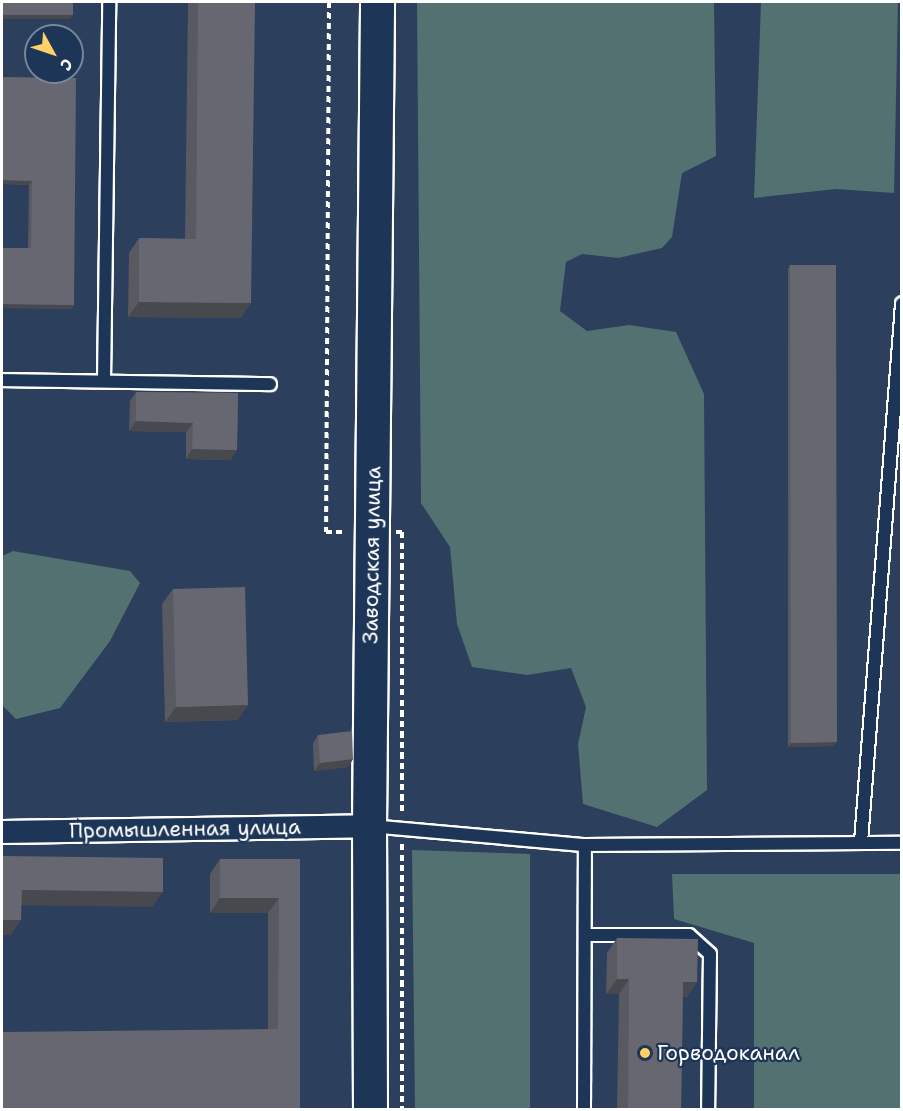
<!DOCTYPE html>
<html>
<head>
<meta charset="utf-8">
<style>
  body { margin:0 }
  #map { position:relative; width:903px; height:1111px; overflow:hidden; background:#2c3f5c; font-family:"Shantell Sans",sans-serif }
  div>[style] { position:absolute }
  .green>* { inset:0; background:#527170 }
  .path>* { height:4px; margin-top:-2px; transform-origin:0; background:repeating-linear-gradient(90deg,#fff 0 6px,transparent 0 10.5px) }
  .roads { filter:drop-shadow(2px 0 #fff) drop-shadow(-2px 0 #fff) drop-shadow(0 2px #fff) drop-shadow(0 -2px #fff) }
  .lane>* { height:12px; margin:-6px; padding:0 6px; transform-origin:6px; border-radius:6px; background:#1d3557 }
  .street>* { height:22px; margin:-11px; padding:0 11px; transform-origin:11px; border-radius:11px; background:#1d3557 }
  .secondary>* { height:33px; margin:-16.5px; padding:0 16.5px; transform-origin:16.5px; border-radius:16.5px; background:#1d3557 }
  .wall>* { inset:0; background:#595961 }
  .shaded-wall>* { inset:0; background:#48484f }
  .building>* { inset:0; background:#676771 }
  .dots>* { width:16px; height:16px; translate:-50% -50%; box-sizing:border-box; border:3px solid #1d3557; border-radius:50% }
  span { translate:-50% -50%; white-space:nowrap; text-align:center; line-height:1.15; -webkit-text-stroke:4.5px #1d3557; paint-order:stroke }
  .street-label { font-size:21px; color:#fff }
  .poi-label { font-size:21px; color:#fff }
  .left { translate:0 -50%; text-align:left }
  .frame { position:absolute; inset:0; border:3px solid #fff; pointer-events:none }
  .north { position:absolute; left:24px; top:24px; width:60px; height:60px; box-sizing:border-box; background:#1d3557; border:2px solid #77869a; border-radius:50%; rotate:130deg; font-size:16px; font-weight:700; line-height:24px; text-align:center; color:#fff }
  .north::after { content:''; display:block; margin:auto; width:21px; height:27px; background:#ffd166; clip-path:polygon(50% 0,100% 100%,50% 72%,0 100%) }
</style>
</head>
<body>
<div id="map">
  <div class="green">
    <div style="clip-path:polygon(417px 2px,714px 2px,716px 156px,682px 173px,672px 237px,662px 248px,618px 258px,582px 254px,566px 262px,560px 311px,587px 331px,629px 325px,676px 332px,704px 394px,707px 790px,657px 827px,583px 804px,578px 744px,586px 707px,571px 668px,527px 675px,472px 667px,457px 624px,450px 547px,421px 503px)"></div>
    <div style="clip-path:polygon(761px 2px,898px 2px,894px 193px,836px 189px,754px 198px)"></div>
    <div style="clip-path:polygon(13px 551px,130px 571px,140px 583px,110px 641px,60px 708px,16px 719px,2px 705px,2px 556px)"></div>
    <div style="clip-path:polygon(412px 850px,530px 854px,530px 1109px,415px 1109px)"></div>
    <div style="clip-path:polygon(672px 874px,901px 874px,901px 1109px,754px 1109px,754px 943px,674px 919px)"></div>
  </div>
  <div class="path">
    <div style="left:329px;top:2px;width:530px;rotate:90.32deg"></div>
    <div style="left:326px;top:532px;width:21px"></div>
    <div style="left:396px;top:532px;width:6px"></div>
    <div style="left:402px;top:532px;width:283px;rotate:90deg"></div>
    <div style="left:402px;top:844px;width:266px;rotate:90deg"></div>
  </div>
  <div class="roads">
    <div class="lane">
      <div style="left:2px;top:380px;width:268px;rotate:0.9deg"></div>
      <div style="left:104px;top:381px;width:379px;rotate:-89.2deg"></div>
      <div style="left:370px;top:826px;width:216px;rotate:5.1deg"></div>
      <div style="left:585px;top:845px;width:317px;rotate:-0.4deg"></div>
      <div style="left:861px;top:842px;width:540px;rotate:-85.64deg"></div>
      <div style="left:585px;top:935px;width:104px"></div>
      <div style="left:689px;top:935px;width:28px;rotate:42deg"></div>
      <div style="left:710px;top:954px;width:156px;rotate:90.7deg"></div>
      <div style="left:584px;top:1110px;width:265px;rotate:-89.8deg"></div>
    </div>
    <div class="street">
      <div style="left:2px;top:832px;width:367px;rotate:-0.9deg"></div>
    </div>
    <div class="secondary">
      <div style="left:370px;top:1110px;width:284px;rotate:-90.2deg"></div>
      <div style="left:369px;top:826px;width:824px;rotate:-89.44deg"></div>
    </div>
  </div>
  <div class="wall">
    <div style="clip-path:polygon(188px 2px,255px 2px,241px 318px,128px 317px,129px 253px,139px 238px,185px 239px)"></div>
    <div style="clip-path:polygon(2px 77px,74px 305px,71px 309px,2px 308px,2px 248px,28px 248px,29px 185px,2px 184px)"></div>
    <div style="clip-path:polygon(790px 265px,834px 746px,788px 747px,788px 269px)"></div>
    <div style="clip-path:polygon(136px 392px,238px 393px,237px 450px,230px 460px,186px 459px,186px 432px,129px 431px,130px 401px)"></div>
    <div style="clip-path:polygon(173px 589px,238px 720px,165px 722px,162px 604px)"></div>
    <div style="clip-path:polygon(318px 735px,353px 759px,348px 767px,314px 771px,313px 743px)"></div>
    <div style="clip-path:polygon(220px 859px,300px 859px,300px 1110px,268px 1029px,268px 913px,210px 913px,210px 874px)"></div>
    <div style="clip-path:polygon(617px 938px,697px 982px,687px 997px,683px 997px,681px 1110px,617px 1110px,619px 994px,606px 994px,607px 953px)"></div>
  </div>
  <div class="shaded-wall">
    <div style="clip-path:polygon(2px 15px,73px 15px,70px 19px,2px 19px)"></div>
    <div style="clip-path:polygon(2px 180px,32px 181px,29px 185px,2px 184px)"></div>
    <div style="clip-path:polygon(139px 302px,251px 303px,241px 318px,128px 317px)"></div>
    <div style="clip-path:polygon(2px 304px,74px 305px,71px 309px,2px 308px)"></div>
    <div style="clip-path:polygon(136px 421px,193px 423px,186px 432px,129px 431px)"></div>
    <div style="clip-path:polygon(192px 449px,237px 450px,230px 460px,186px 459px)"></div>
    <div style="clip-path:polygon(248px 705px,238px 720px,165px 722px,176px 707px)"></div>
    <div style="clip-path:polygon(837px 742px,834px 746px,788px 747px,791px 743px)"></div>
    <div style="clip-path:polygon(353px 759px,348px 767px,314px 771px,320px 763px)"></div>
    <div style="clip-path:polygon(22px 890px,163px 892px,152px 907px,11px 905px)"></div>
    <div style="clip-path:polygon(220px 898px,279px 898px,268px 913px,210px 913px)"></div>
    <div style="clip-path:polygon(2px 920px,21px 920px,11px 935px,2px 935px)"></div>
    <div style="clip-path:polygon(617px 979px,629px 979px,619px 994px,606px 994px)"></div>
    <div style="clip-path:polygon(683px 982px,697px 982px,687px 997px,673px 997px)"></div>
  </div>
  <div class="building">
    <div style="clip-path:polygon(2px 2px,73px 2px,73px 15px,2px 15px)"></div>
    <div style="clip-path:polygon(198px 2px,255px 2px,251px 303px,139px 302px,139px 238px,196px 239px)"></div>
    <div style="clip-path:polygon(2px 77px,76px 78px,74px 305px,2px 304px,2px 248px,31px 248px,32px 181px,2px 180px)"></div>
    <div style="clip-path:polygon(790px 265px,836px 265px,837px 742px,791px 743px)"></div>
    <div style="clip-path:polygon(136px 392px,238px 393px,237px 450px,192px 449px,193px 423px,136px 421px)"></div>
    <div style="clip-path:polygon(245px 587px,248px 705px,176px 707px,173px 589px)"></div>
    <div style="clip-path:polygon(352px 731px,353px 759px,320px 763px,318px 735px)"></div>
    <div style="clip-path:polygon(2px 856px,163px 858px,163px 892px,22px 890px,21px 920px,2px 920px)"></div>
    <div style="clip-path:polygon(220px 859px,300px 859px,300px 1110px,2px 1110px,2px 1032px,278px 1029px,279px 898px,220px 898px)"></div>
    <div style="clip-path:polygon(617px 938px,698px 939px,697px 982px,683px 982px,681px 1110px,628px 1110px,629px 979px,617px 979px)"></div>
  </div>
  <div class="dots">
    <div style="left:645px;top:1053px;background:#ffd166"></div>
  </div>
  <div class="street-label">
    <span style="left:372px;top:555px;rotate:-89deg">Заводская улица</span>
    <span style="left:185px;top:829px;rotate:-1deg">Промышленная улица</span>
  </div>
  <div class="poi-label">
    <span class="left" style="left:657px;top:1053px">Горводоканал</span>
  </div>
  <div class="frame"></div>
  <div class="north">С</div>
</div>
</body>
</html>
